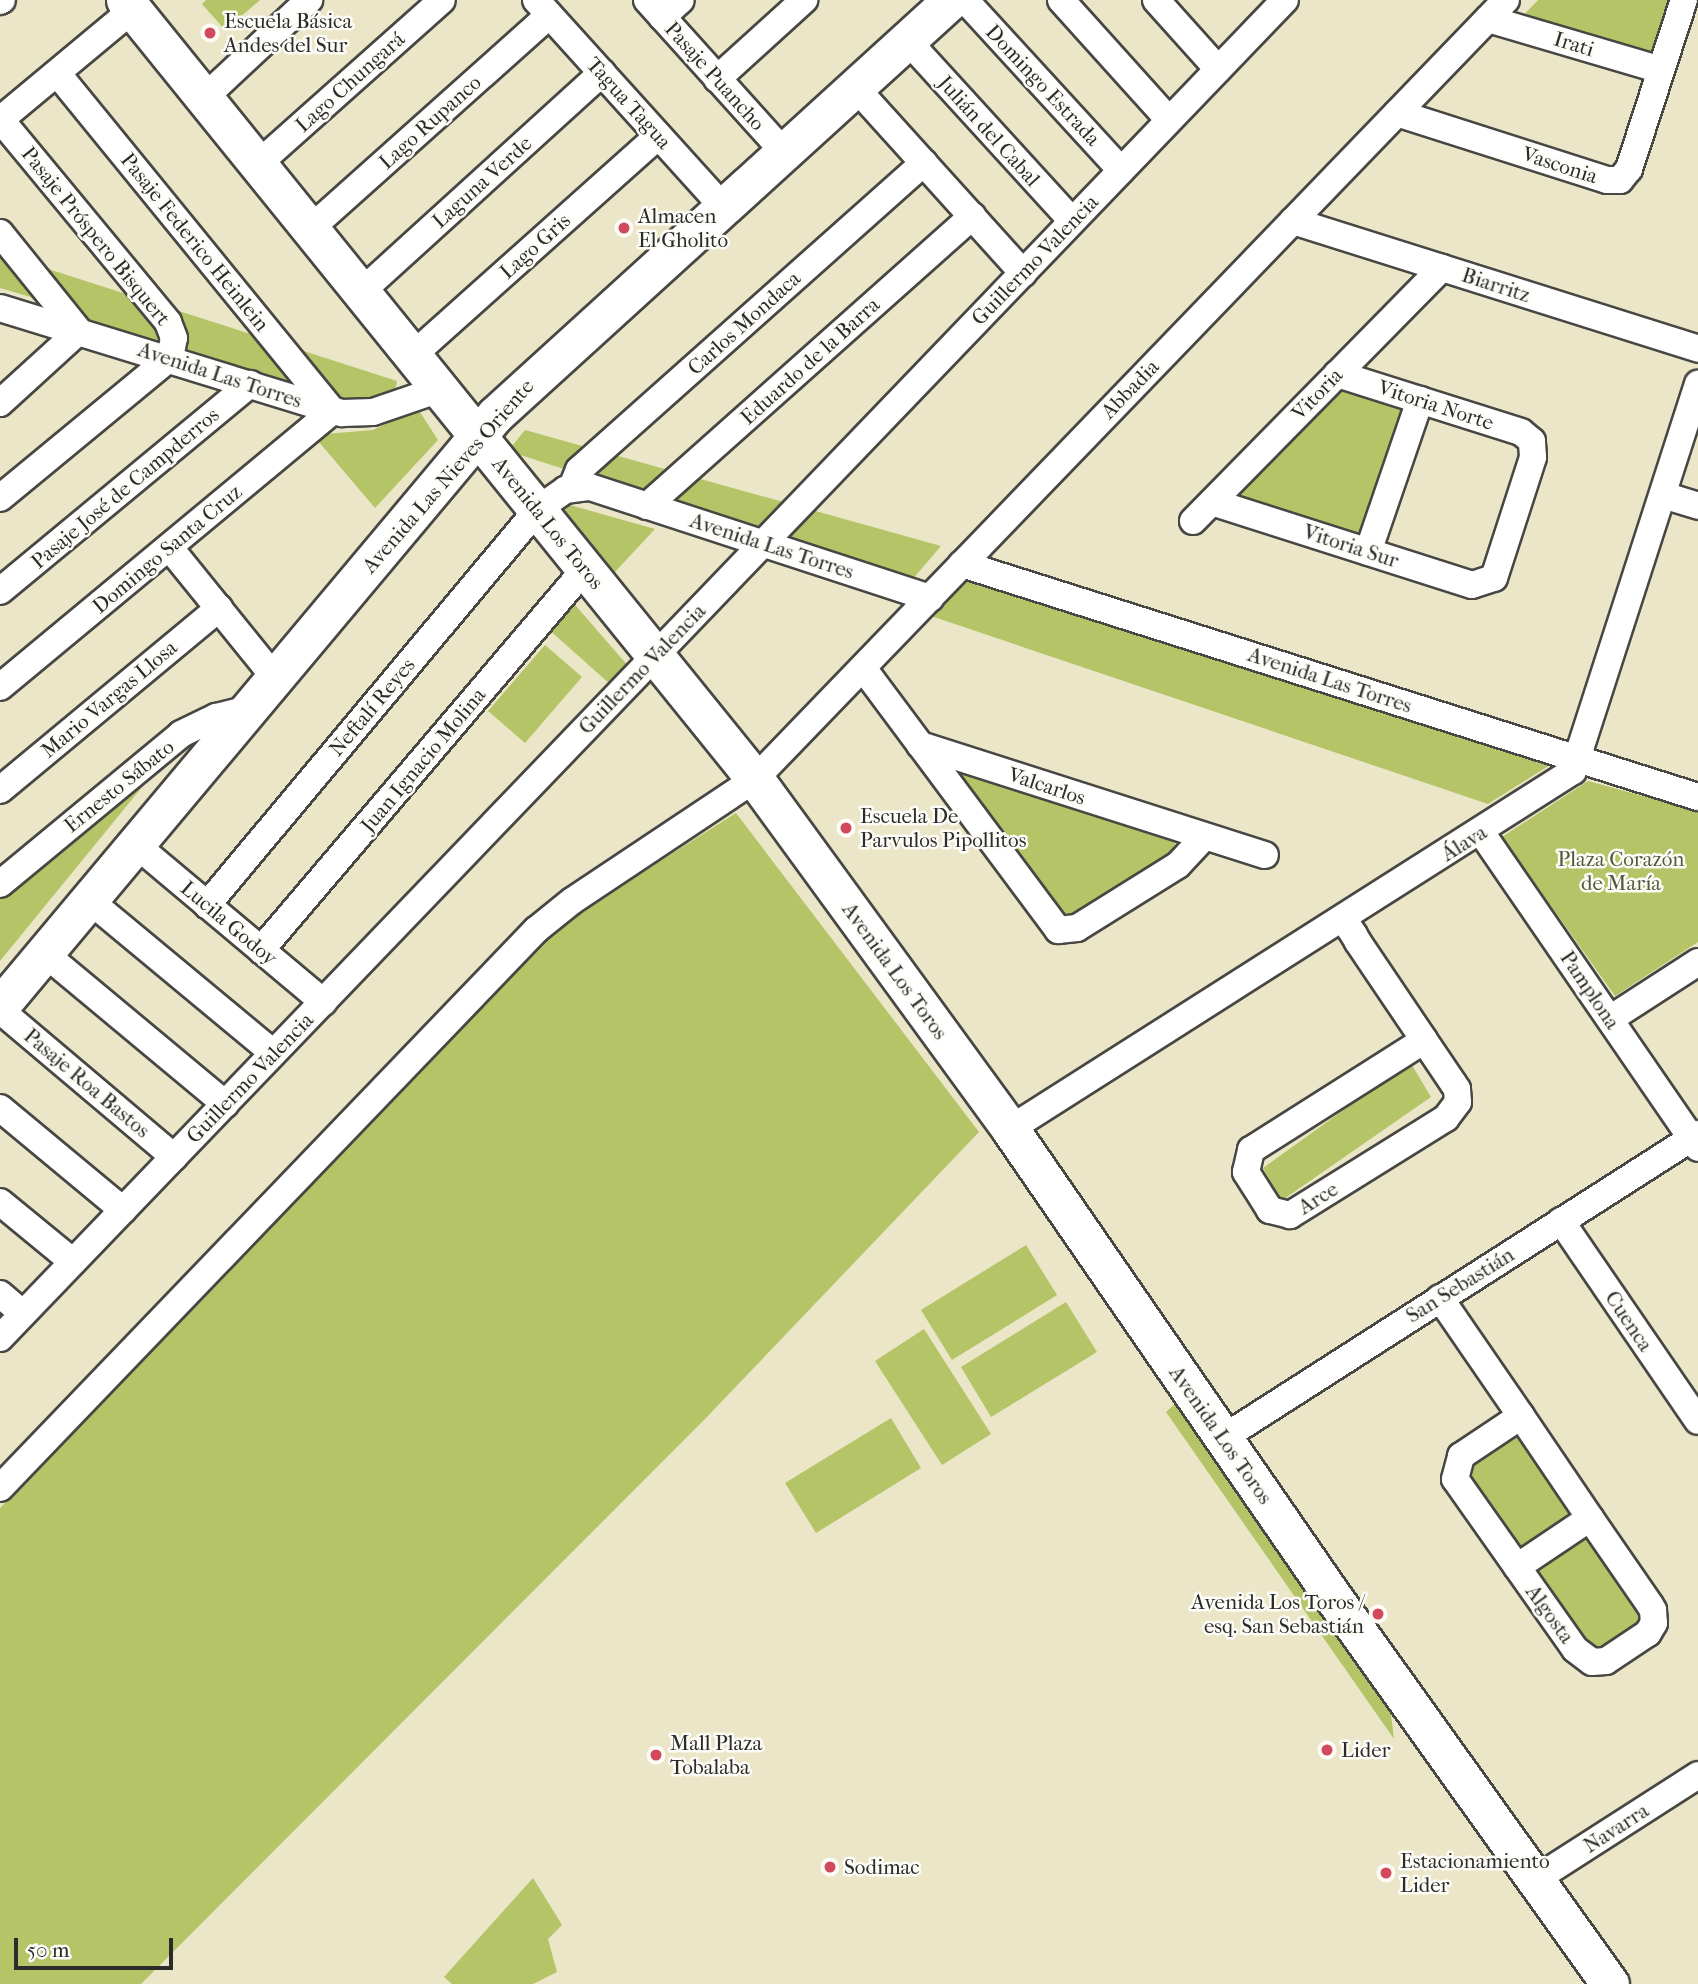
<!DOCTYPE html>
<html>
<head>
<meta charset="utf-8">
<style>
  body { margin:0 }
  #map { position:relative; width:1698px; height:1984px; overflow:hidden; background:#ebe6c8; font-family:"IM FELL French Canon",serif }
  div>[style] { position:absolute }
  .green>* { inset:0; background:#b4c466 }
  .roads { filter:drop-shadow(2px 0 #484743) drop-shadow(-2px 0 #484743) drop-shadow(0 2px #484743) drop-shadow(0 -2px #484743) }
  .street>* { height:26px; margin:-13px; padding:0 13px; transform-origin:13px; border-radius:13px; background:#fff }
  .secondary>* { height:37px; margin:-18.5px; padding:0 18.5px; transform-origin:18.5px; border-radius:18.5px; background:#fff }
  .dots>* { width:19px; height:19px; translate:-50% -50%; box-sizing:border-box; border:4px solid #fdfcf7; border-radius:50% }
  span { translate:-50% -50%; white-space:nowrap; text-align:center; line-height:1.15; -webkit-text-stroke:5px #fdfcf7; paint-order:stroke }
  .poi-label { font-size:21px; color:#2b2b2b }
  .left { translate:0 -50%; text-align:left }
  .right { translate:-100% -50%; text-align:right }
  .street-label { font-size:21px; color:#2b2b2b }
  .park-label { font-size:21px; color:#54593d }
  .scale { position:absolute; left:14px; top:1938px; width:159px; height:32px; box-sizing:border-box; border:4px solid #2b2b2b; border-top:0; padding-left:9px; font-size:21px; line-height:24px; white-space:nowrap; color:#2b2b2b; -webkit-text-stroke:5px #fdfcf7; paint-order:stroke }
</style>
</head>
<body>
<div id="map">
  <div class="green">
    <div style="clip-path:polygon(206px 0,260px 0,225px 30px,202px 4px)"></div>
    <div style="clip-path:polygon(1538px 0,1670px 0,1655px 48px,1644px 57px,1520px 19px)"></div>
    <div style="clip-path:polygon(0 248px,44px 301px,0 288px)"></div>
    <div style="clip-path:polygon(42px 267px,397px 381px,395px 392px,354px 404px,86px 323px)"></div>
    <div style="clip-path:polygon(1342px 391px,1407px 412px,1365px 539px,1234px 501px)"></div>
    <div style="clip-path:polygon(418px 409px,438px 440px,375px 508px,313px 435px,373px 430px)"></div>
    <div style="clip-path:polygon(525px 430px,941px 546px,911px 581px,508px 451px)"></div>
    <div style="clip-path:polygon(570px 505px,655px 529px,614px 573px,562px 513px)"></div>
    <div style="clip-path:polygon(967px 578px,1550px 765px,1488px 804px,931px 616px)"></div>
    <div style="clip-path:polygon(570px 599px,629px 667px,611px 685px,546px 627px)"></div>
    <div style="clip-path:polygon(545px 645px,582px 677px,525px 743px,488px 711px)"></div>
    <div style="clip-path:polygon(961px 769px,1177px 839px,1170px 855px,1071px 919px,1058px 914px,956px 776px)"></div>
    <div style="clip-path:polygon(156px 770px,0 961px,0 899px)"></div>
    <div style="clip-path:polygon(1588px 781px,1698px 811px,1698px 942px,1615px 996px,1502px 837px)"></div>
    <div style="clip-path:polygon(736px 813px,979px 1132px,704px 1420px,141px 1984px,0 1984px,0 1508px,550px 931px)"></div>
    <div style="clip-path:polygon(1410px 1062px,1431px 1097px,1281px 1201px,1263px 1168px)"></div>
    <div style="clip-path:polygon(1026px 1245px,1057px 1295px,952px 1360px,921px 1310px)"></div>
    <div style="clip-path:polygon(1066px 1302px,1097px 1352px,991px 1417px,961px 1367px)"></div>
    <div style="clip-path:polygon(924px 1329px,991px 1434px,942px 1465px,875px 1361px)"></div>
    <div style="clip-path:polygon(1177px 1402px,1389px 1698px,1394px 1739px,1166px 1412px)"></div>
    <div style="clip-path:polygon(891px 1418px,921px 1468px,816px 1533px,785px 1483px)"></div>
    <div style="clip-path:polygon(1509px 1432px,1520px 1437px,1645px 1617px,1642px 1629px,1596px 1653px,1579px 1646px,1462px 1481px,1464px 1464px)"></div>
    <div style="clip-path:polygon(533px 1878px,562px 1925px,548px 1939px,557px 1972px,533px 1984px,452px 1984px,444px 1977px)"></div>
  </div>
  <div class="roads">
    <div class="street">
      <div style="left:536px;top:0;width:278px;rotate:47.9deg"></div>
      <div style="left:647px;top:0;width:203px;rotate:48deg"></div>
      <div style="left:965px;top:0;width:231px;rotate:47.5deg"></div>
      <div style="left:1061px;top:0;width:161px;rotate:48deg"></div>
      <div style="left:1156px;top:0;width:93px;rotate:48.1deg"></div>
      <div style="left:0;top:1px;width:2px;rotate:-27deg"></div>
      <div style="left:662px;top:17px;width:25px;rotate:-42deg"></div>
      <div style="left:1488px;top:19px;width:180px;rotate:16.4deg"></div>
      <div style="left:907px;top:40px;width:245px;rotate:47.6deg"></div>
      <div style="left:57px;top:73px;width:436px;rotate:50.8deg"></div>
      <div style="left:717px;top:79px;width:118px;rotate:-42.2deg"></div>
      <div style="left:855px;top:87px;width:251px;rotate:47.9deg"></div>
      <div style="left:204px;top:98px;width:144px;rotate:-43deg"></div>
      <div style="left:1397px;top:113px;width:220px;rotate:17.7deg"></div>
      <div style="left:1607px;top:180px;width:13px"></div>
      <div style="left:1620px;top:180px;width:14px;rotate:-51deg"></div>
      <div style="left:1629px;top:169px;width:178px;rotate:-72deg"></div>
      <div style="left:0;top:120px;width:172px;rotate:-39.8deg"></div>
      <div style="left:258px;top:164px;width:246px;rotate:-41.7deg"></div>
      <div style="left:1293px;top:221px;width:425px;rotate:17.5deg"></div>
      <div style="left:310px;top:229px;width:321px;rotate:-41.8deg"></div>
      <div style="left:0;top:233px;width:126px;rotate:51.1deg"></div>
      <div style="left:79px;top:331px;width:107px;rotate:137.7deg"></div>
      <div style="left:361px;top:292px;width:326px;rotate:-42.3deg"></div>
      <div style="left:0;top:308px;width:358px;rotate:17.1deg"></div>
      <div style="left:342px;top:413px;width:31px;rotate:-2deg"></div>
      <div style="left:373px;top:412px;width:71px;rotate:-18.9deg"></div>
      <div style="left:413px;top:355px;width:329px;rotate:-41.8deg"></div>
      <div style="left:572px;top:487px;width:18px;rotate:-68deg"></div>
      <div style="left:579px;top:470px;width:462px;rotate:-41.7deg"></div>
      <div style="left:1663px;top:495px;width:37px;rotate:17deg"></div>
      <div style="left:0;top:498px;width:220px;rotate:-39.5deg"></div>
      <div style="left:170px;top:358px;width:20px;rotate:-79deg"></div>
      <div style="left:174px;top:338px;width:17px;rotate:-111deg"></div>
      <div style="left:168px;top:322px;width:262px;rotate:-129.6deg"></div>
      <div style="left:1212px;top:502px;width:273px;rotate:17.7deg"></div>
      <div style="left:1472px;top:585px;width:23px;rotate:-18deg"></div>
      <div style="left:1494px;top:578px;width:127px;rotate:-72.1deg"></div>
      <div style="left:1533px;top:457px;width:16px;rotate:-94deg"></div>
      <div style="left:1532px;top:441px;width:14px;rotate:-141deg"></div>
      <div style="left:1521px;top:432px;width:193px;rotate:-162.5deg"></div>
      <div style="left:647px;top:506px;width:436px;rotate:-41.7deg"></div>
      <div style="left:1193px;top:521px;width:355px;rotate:-45.5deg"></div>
      <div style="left:169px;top:547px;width:169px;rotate:51deg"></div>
      <div style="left:1368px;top:552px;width:161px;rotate:-71.1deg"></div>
      <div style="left:962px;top:564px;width:772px;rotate:17.57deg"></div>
      <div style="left:0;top:591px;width:325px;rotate:-39.6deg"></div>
      <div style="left:863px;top:668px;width:327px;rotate:53.3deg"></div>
      <div style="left:1058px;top:930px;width:19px;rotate:-6deg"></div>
      <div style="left:1077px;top:928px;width:119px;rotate:-32deg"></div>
      <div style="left:1178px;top:865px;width:38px;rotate:-47deg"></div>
      <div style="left:0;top:687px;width:433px;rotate:-39.7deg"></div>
      <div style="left:920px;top:745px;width:362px;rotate:17.7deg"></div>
      <div style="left:0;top:790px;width:285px;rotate:-39.7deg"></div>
      <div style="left:1481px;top:832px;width:383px;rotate:55.5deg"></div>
      <div style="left:135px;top:844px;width:246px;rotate:40deg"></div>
      <div style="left:0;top:884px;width:235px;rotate:-39.6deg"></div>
      <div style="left:181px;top:734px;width:39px;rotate:-26deg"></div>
      <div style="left:216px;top:717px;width:34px;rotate:-14deg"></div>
      <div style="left:89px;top:900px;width:239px;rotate:39.7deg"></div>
      <div style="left:207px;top:905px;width:516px;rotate:-50.11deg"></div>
      <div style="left:538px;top:509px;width:33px;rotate:-35deg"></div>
      <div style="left:565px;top:490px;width:25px;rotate:-7deg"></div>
      <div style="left:590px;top:487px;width:358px;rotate:18.1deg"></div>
      <div style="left:1343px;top:919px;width:19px;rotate:55deg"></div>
      <div style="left:1354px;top:935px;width:8px;rotate:60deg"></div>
      <div style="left:1358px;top:942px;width:118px;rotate:56deg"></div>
      <div style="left:1424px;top:1040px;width:52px;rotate:56deg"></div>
      <div style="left:1453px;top:1083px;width:7px;rotate:56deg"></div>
      <div style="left:1457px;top:1089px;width:13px;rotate:86deg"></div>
      <div style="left:1458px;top:1102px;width:20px;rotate:127deg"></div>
      <div style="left:1446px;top:1118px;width:184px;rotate:148.1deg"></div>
      <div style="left:1290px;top:1215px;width:21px;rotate:-166deg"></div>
      <div style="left:1270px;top:1210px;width:45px;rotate:-122.3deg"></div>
      <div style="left:1246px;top:1172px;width:23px;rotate:-77deg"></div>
      <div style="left:1251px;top:1150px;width:205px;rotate:-32.4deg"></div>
      <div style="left:261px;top:950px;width:500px;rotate:-49.62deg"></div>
      <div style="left:44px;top:953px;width:236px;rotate:39.8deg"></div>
      <div style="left:0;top:1010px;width:228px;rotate:40.2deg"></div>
      <div style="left:1610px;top:1019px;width:105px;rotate:-32.9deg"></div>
      <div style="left:0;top:1108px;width:160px;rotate:39.7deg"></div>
      <div style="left:1010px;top:1129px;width:667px;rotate:-32.45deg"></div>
      <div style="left:1573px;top:771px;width:407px;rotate:-72.1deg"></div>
      <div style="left:0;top:1202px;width:94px;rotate:39.4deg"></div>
      <div style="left:1561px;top:1221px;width:242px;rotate:55.6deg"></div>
      <div style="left:0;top:1294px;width:30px;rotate:41deg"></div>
      <div style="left:1440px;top:1298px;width:143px;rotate:55.5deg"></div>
      <div style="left:1521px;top:1416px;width:123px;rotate:55.9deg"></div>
      <div style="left:1590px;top:1518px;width:106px;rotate:55.4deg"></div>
      <div style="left:1650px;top:1605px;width:6px;rotate:59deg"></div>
      <div style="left:1653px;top:1610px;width:13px;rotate:86deg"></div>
      <div style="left:1654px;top:1623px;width:12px;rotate:121deg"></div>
      <div style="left:1648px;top:1633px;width:50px;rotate:146.3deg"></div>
      <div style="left:1606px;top:1661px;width:14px;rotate:176deg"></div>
      <div style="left:1592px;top:1662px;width:21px;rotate:-143deg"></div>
      <div style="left:1575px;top:1649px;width:208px;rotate:-125.2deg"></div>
      <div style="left:1455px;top:1479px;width:24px;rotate:-75deg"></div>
      <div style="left:1461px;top:1456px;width:72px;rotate:-33.7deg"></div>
      <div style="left:0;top:1338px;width:1855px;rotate:-46.16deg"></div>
      <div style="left:1223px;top:1438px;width:564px;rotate:-32.62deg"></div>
      <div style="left:0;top:1488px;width:774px;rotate:-46.15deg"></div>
      <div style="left:536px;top:930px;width:46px;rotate:-38.9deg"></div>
      <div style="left:572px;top:901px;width:220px;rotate:-33.7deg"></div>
      <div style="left:755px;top:779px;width:1082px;rotate:-46.05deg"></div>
      <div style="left:1517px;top:1567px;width:88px;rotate:-33.9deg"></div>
      <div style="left:1533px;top:1881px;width:196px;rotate:-32.7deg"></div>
    </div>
    <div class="secondary">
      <div style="left:125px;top:0;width:1002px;rotate:51.04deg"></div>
      <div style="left:755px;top:779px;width:433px;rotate:53.9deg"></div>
      <div style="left:1010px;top:1129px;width:569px;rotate:55.39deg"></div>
      <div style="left:1333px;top:1597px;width:476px;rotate:54.4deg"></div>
      <div style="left:0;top:1006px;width:771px;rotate:-50.05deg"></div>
      <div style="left:495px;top:415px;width:617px;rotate:-42.3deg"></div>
    </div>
  </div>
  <div class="dots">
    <div style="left:210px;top:33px;background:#d1495b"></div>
    <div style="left:624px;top:228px;background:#d1495b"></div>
    <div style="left:846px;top:828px;background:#d1495b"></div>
    <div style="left:1378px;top:1614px;background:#d1495b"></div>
    <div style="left:1327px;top:1750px;background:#d1495b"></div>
    <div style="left:656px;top:1755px;background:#d1495b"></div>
    <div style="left:830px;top:1867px;background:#d1495b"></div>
    <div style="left:1386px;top:1873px;background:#d1495b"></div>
  </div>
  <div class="poi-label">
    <span class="left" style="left:224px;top:33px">Escuela Básica<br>Andes del Sur</span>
    <span class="left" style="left:638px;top:228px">Almacen<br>El Gholito</span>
    <span class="left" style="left:860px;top:828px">Escuela De<br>Parvulos Pipollitos</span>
    <span class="right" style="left:1364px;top:1614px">Avenida Los Toros /<br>esq. San Sebastián</span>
    <span class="left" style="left:670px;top:1755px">Mall Plaza<br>Tobalaba</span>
    <span class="left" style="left:1341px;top:1750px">Lider</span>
    <span class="left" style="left:1400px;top:1873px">Estacionamiento<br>Lider</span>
    <span class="left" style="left:844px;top:1867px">Sodimac</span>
  </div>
  <div class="street-label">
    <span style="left:1574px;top:44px;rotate:17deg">Irati</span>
    <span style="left:715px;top:76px;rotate:48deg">Pasaje Puancho</span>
    <span style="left:350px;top:82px;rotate:-42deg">Lago Chungará</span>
    <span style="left:1043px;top:85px;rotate:47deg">Domingo Estrada</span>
    <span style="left:629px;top:103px;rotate:48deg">Tagua Tagua</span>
    <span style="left:430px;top:122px;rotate:-42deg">Lago Rupanco</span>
    <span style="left:989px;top:131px;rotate:48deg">Julián del Cabal</span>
    <span style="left:1560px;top:165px;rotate:18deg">Vasconia</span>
    <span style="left:482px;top:182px;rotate:-42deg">Laguna Verde</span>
    <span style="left:96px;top:236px;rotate:51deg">Pasaje Próspero Bisquert</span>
    <span style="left:195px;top:242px;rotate:51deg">Pasaje Federico Heinlein</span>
    <span style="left:535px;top:246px;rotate:-42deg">Lago Gris</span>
    <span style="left:1035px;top:260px;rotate:-46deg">Guillermo Valencia</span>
    <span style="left:1496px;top:285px;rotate:18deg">Biarritz</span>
    <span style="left:744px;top:323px;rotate:-42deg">Carlos Mondaca</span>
    <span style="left:810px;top:361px;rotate:-42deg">Eduardo de la Barra</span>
    <span style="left:220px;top:375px;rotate:18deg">Avenida Las Torres</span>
    <span style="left:1130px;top:389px;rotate:-46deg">Abbadia</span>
    <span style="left:1317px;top:394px;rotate:-46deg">Vitoria</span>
    <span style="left:1436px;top:405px;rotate:18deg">Vitoria Norte</span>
    <span style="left:448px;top:476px;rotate:-49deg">Avenida Las Nieves Oriente</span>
    <span style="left:125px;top:488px;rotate:-40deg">Pasaje José de Campderros</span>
    <span style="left:548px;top:523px;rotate:51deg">Avenida Los Toros</span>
    <span style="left:772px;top:546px;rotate:18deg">Avenida Las Torres</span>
    <span style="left:1351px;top:546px;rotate:18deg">Vitoria Sur</span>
    <span style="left:167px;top:549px;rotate:-40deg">Domingo Santa Cruz</span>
    <span style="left:642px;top:669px;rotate:-46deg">Guillermo Valencia</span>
    <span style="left:1330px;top:680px;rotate:18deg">Avenida Las Torres</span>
    <span style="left:109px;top:699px;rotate:-40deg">Mario Vargas Llosa</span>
    <span style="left:372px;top:707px;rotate:-50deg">Neftalí Reyes</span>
    <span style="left:423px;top:760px;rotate:-50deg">Juan Ignacio Molina</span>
    <span style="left:119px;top:786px;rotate:-39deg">Ernesto Sábato</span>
    <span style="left:1047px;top:786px;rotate:18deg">Valcarlos</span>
    <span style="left:1464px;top:843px;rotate:-32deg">Álava</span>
    <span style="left:229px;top:923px;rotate:40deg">Lucila Godoy</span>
    <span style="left:895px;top:971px;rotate:54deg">Avenida Los Toros</span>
    <span style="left:1590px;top:990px;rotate:56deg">Pamplona</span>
    <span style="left:250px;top:1078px;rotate:-46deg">Guillermo Valencia</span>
    <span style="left:87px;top:1083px;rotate:40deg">Pasaje Roa Bastos</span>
    <span style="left:1318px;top:1198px;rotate:-32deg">Arce</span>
    <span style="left:1460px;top:1285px;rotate:-32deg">San Sebastián</span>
    <span style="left:1629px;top:1321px;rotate:56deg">Cuenca</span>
    <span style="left:1221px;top:1435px;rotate:55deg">Avenida Los Toros</span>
    <span style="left:1550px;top:1614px;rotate:54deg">Algosta</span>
    <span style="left:1616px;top:1828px;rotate:-33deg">Navarra</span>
  </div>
  <div class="park-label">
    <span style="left:1621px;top:871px">Plaza Corazón<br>de María</span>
  </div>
  <div class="scale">50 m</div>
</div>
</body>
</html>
